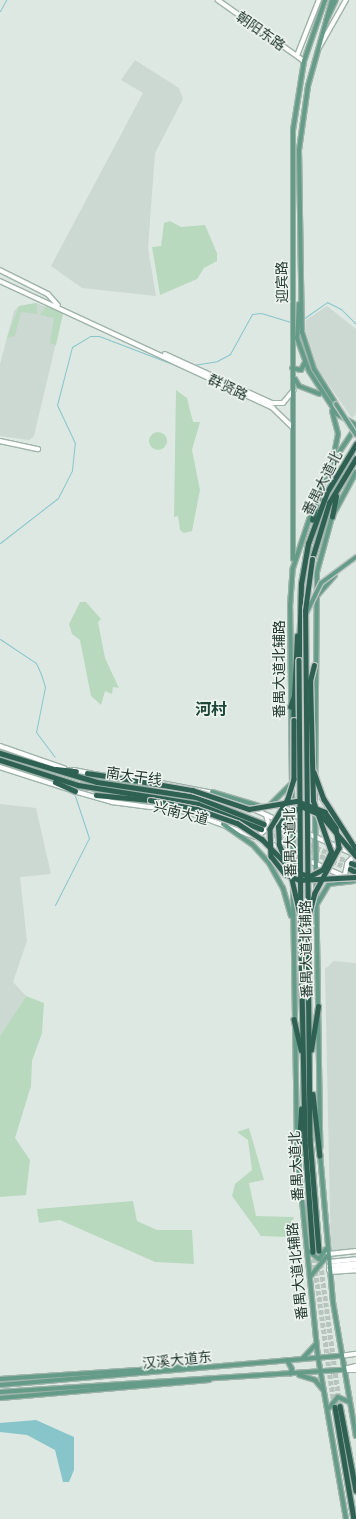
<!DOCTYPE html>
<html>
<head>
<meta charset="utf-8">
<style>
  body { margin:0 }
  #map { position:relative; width:356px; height:1519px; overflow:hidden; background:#dee8e3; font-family:"Roboto Condensed","Noto Sans SC",sans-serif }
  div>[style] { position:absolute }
  .built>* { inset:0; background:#ccd8d2 }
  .green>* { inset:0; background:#b8d9be }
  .round { border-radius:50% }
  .water>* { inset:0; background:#88c5cb }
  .stream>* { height:1px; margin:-0.5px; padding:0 0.5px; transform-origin:0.5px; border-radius:0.5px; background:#88c5cb }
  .highway-tunnel>* { height:4.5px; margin-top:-2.25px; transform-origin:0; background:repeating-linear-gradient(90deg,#b8c5bf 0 4.5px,transparent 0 6.5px) }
  .roads { filter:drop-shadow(1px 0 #9eb3aa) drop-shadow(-1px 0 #9eb3aa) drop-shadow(0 1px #9eb3aa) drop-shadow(0 -1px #9eb3aa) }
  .secondary>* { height:3.5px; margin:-1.75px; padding:0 1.75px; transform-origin:1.75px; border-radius:1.75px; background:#fff }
  .primary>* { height:4px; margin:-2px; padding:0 2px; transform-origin:2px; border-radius:2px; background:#659b89 }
  .highway>* { height:4.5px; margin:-2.25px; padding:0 2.25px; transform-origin:2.25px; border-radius:2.25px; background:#2f6153 }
  .bridges { filter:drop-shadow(1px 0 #bcc3c1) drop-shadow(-1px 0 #bcc3c1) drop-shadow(0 1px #bcc3c1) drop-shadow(0 -1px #bcc3c1) }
  .primary-bridge>* { height:4px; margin:-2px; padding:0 2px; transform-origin:2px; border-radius:2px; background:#659b89 }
  .highway-bridge>* { height:4.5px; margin:-2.25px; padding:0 2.25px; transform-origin:2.25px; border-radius:2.25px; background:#2f6153 }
  span { translate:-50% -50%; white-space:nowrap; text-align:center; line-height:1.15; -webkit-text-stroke:3px #eef5f1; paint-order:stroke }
  .street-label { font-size:14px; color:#21372f }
  .quarter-label { font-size:16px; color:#1e473a; font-weight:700 }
</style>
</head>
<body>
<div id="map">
  <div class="built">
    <div style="clip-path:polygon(135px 60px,179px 88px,183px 99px,155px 153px,148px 248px,156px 296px,82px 288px,51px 266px,143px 93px,121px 80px)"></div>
    <div style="clip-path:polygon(36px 303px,63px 313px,34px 436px,29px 440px,0 436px,0 364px,14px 311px,19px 306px)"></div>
    <div style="clip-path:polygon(327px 306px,356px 329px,356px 414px,352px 418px,317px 368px,305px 329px,306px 320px)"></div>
    <div style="clip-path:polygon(0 804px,36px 808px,51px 874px,20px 877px,27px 941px,13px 982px,26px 996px,0 1036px)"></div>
    <div style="clip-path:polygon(334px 961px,356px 963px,356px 1254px,331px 1258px,325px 969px)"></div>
  </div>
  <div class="green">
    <div style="clip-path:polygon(170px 221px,181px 227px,205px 225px,217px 253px,217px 261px,204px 268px,197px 279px,160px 295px,152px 247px,161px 246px,164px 223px)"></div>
    <div style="clip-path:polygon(37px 303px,37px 314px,21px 312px,15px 336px,7px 338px,19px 306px)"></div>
    <div style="clip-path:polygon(46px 306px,63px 313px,56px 345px,50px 343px,54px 318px,40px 315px)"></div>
    <div style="clip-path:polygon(176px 390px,187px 398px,193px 422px,200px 422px,192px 450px,200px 490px,192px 531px,184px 533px,180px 530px,178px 516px,174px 517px)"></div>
    <div class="round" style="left:149px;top:432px;width:18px;height:18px"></div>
    <div style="clip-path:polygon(80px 602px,86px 602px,101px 619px,98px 622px,105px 658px,119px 688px,113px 687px,112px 694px,105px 691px,101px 705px,91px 696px,80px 640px,72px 634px,69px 624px)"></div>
    <div style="clip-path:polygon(26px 996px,44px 1003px,42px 1033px,32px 1061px,31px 1086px,15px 1138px,30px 1160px,26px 1195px,0 1197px,0 1036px)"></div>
    <div style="clip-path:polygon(249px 1128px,264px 1180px,249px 1183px,256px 1216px,294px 1217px,287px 1237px,261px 1236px,232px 1196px,235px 1184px,252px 1170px,248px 1140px,237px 1132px)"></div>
    <div style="clip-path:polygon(133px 1201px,137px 1221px,157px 1230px,192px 1230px,194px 1264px,155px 1262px,60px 1220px,39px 1223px,37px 1209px)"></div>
  </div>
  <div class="water">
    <div style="clip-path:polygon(36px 1420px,74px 1437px,74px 1470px,69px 1482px,63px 1482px,55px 1450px,27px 1435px,0 1432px,0 1423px)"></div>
  </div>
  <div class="stream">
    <div style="left:0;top:11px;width:13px;rotate:-61deg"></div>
    <div style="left:303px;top:319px;width:29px;rotate:-35deg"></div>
    <div style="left:327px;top:302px;width:16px;rotate:27deg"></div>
    <div style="left:341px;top:309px;width:21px;rotate:45deg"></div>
    <div style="left:193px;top:365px;width:24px;rotate:-9deg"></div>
    <div style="left:217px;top:361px;width:15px;rotate:-28deg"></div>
    <div style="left:230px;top:354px;width:46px;rotate:-61.2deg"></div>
    <div style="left:252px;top:314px;width:9px;rotate:-6deg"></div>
    <div style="left:261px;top:313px;width:31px;rotate:17deg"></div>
    <div style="left:0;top:543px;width:73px;rotate:-37.8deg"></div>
    <div style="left:58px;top:498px;width:31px;rotate:-63deg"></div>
    <div style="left:72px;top:470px;width:27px;rotate:-84deg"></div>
    <div style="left:75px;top:443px;width:42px;rotate:-115.3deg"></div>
    <div style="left:57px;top:405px;width:60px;rotate:-75.5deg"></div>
    <div style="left:72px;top:347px;width:21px;rotate:-31deg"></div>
    <div style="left:90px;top:336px;width:9px"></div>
    <div style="left:99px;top:336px;width:87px;rotate:20.9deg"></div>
    <div style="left:0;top:639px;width:43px;rotate:33.7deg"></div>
    <div style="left:36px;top:663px;width:12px;rotate:66deg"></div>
    <div style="left:41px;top:674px;width:14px;rotate:73deg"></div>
    <div style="left:45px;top:687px;width:46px;rotate:101.3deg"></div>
    <div style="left:36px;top:732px;width:31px;rotate:53deg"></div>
    <div style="left:55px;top:905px;width:75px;rotate:-63.1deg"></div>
    <div style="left:89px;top:838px;width:44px;rotate:-108.4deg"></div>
  </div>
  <div class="highway-tunnel">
    <div style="left:269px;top:826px;width:90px;rotate:24.3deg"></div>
    <div style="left:261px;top:829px;width:98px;rotate:24.2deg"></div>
    <div style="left:319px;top:1251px;width:156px;rotate:82.3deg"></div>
    <div style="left:313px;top:1252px;width:153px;rotate:82.1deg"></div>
  </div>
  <div class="roads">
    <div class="secondary">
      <div style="left:218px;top:0;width:105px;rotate:35.3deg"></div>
      <div style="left:319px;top:48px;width:55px;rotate:-60.6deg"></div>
      <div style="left:297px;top:56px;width:60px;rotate:-68.6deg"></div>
      <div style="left:0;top:270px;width:54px;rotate:26.6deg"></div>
      <div style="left:48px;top:294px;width:15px;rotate:48deg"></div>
      <div style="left:0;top:281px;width:301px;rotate:24.9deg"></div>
      <div style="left:273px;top:408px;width:28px;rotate:44deg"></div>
      <div style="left:165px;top:354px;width:118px;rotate:24.6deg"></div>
      <div style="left:272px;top:403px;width:11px"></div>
      <div style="left:283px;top:403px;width:16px;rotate:-50deg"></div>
      <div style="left:0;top:441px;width:39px;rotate:12deg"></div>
      <div style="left:0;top:746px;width:68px;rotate:19deg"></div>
      <div style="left:0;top:767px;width:71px;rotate:17.9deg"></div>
      <div style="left:74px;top:770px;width:16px;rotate:11deg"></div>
      <div style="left:130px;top:777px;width:86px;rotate:10.8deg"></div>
      <div style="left:74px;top:791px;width:40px;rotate:16deg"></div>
      <div style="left:112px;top:802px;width:77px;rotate:7.5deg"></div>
      <div style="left:188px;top:812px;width:72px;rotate:20.2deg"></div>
      <div style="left:225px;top:797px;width:17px;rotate:24deg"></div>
      <div style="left:251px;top:808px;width:115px;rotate:24.1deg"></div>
      <div style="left:356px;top:855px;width:11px;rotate:135deg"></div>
      <div style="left:348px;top:863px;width:14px;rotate:102deg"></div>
      <div style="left:258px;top:836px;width:14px;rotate:-39deg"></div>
      <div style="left:269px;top:827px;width:12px;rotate:-104deg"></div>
      <div style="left:269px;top:843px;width:84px;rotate:23.8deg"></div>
      <div style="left:328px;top:1254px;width:28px;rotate:-6deg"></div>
      <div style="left:329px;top:1262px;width:27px;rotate:-6deg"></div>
      <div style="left:329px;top:1266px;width:27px;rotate:-6deg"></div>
      <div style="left:329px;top:1270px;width:27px;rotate:-8deg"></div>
      <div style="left:330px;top:1272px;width:26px;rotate:-4deg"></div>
      <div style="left:341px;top:1356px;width:15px;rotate:-8deg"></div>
      <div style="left:344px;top:1369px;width:12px;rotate:-14deg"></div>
      <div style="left:343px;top:1370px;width:13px"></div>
    </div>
    <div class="primary">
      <div style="left:332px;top:0;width:89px;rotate:105.6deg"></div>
      <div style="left:308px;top:86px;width:65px;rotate:98deg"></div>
      <div style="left:299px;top:150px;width:182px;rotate:89.1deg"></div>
      <div style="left:302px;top:332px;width:39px;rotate:72deg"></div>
      <div style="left:314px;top:369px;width:41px;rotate:57.8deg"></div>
      <div style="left:326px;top:21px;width:23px;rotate:-65deg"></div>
      <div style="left:299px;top:304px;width:34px;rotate:93deg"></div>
      <div style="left:297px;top:338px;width:35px;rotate:70deg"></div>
      <div style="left:309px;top:371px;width:51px;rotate:56.9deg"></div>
      <div style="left:337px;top:414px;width:22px;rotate:30deg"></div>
      <div style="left:292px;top:368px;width:9px;rotate:13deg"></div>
      <div style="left:301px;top:370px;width:9px;rotate:-63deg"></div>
      <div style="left:295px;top:379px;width:8px;rotate:60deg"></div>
      <div style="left:299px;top:386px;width:22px;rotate:21deg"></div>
      <div style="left:332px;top:411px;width:24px;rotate:75deg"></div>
      <div style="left:338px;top:434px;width:25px;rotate:101deg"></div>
      <div style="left:319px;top:493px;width:29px;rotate:-68deg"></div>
      <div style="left:330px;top:466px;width:47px;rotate:-56.3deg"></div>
      <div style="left:293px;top:559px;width:429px;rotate:-90deg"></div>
      <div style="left:293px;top:130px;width:70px;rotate:-80.9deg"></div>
      <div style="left:304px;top:61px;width:65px;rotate:-71deg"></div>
      <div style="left:316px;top:597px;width:29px;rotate:-49deg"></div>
      <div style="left:212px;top:792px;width:49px;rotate:16.6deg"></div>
      <div style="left:322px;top:798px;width:49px;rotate:57.6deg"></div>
      <div style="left:315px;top:803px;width:231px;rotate:-89.5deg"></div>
      <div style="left:317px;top:572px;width:57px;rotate:-74.7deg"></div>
      <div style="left:332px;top:517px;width:51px;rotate:-61.9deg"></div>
      <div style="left:271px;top:804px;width:27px;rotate:-45deg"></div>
      <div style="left:315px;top:810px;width:337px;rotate:89.1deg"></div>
      <div style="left:223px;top:824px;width:35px;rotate:35deg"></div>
      <div style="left:252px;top:844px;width:25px;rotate:48deg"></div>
      <div style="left:269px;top:863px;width:29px;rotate:61deg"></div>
      <div style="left:283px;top:888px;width:29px;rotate:74deg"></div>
      <div style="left:293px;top:880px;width:273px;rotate:-90.6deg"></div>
      <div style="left:290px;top:607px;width:39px;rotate:-86deg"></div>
      <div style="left:293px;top:568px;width:73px;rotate:-71.6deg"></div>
      <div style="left:293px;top:891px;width:255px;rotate:89.1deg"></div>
      <div style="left:317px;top:904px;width:23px;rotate:-59deg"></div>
      <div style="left:329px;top:884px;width:25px;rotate:-7deg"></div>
      <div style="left:320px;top:1154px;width:149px;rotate:85deg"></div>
      <div style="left:333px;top:1302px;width:136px;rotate:80.3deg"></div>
      <div style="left:298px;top:1161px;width:197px;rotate:84.2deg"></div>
      <div style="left:318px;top:1357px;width:164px;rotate:80.2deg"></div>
      <div style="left:307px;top:1250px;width:15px;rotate:37deg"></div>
      <div style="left:319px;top:1259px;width:12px;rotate:-55deg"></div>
      <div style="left:310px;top:1277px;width:27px;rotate:-51deg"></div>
      <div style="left:303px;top:1358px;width:18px;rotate:-47deg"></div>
      <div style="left:287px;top:1360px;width:10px;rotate:61deg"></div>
      <div style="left:292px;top:1369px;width:5px;rotate:112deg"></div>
      <div style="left:299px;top:1375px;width:17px;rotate:17deg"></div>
      <div style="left:315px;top:1380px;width:13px;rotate:51deg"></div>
      <div style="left:0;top:1379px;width:200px;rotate:-3.7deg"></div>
      <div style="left:0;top:1385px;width:342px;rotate:-4.9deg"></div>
      <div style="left:0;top:1392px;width:344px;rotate:-3.7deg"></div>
      <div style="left:0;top:1398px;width:210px;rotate:-4.9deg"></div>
      <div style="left:329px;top:1408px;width:14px;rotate:-51deg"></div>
      <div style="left:338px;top:1397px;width:12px;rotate:24deg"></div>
    </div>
    <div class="highway">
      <div style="left:332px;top:517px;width:21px;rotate:-79deg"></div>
      <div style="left:312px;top:520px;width:31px;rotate:-75deg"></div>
      <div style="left:312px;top:559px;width:59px;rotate:-73.1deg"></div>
      <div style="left:329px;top:503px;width:52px;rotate:-59deg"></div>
      <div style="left:299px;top:660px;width:76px;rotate:-88.5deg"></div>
      <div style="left:301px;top:584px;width:41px;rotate:-80.1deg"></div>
      <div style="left:308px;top:544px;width:55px;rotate:-69.9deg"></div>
      <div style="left:327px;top:492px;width:56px;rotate:-58.9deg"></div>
      <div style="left:294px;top:699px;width:21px;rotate:90deg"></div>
      <div style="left:290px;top:707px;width:12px;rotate:-70deg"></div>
      <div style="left:294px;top:696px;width:60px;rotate:-87.1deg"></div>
      <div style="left:0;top:753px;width:101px;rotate:16.6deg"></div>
      <div style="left:97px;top:782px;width:100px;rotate:8.6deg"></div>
      <div style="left:196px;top:797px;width:73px;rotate:21.7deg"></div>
      <div style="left:0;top:760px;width:82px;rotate:17.8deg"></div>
      <div style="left:78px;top:785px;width:121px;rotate:9deg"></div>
      <div style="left:198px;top:804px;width:68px;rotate:21.6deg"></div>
      <div style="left:56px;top:769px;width:20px;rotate:6deg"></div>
      <div style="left:87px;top:773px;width:65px;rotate:8.9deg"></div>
      <div style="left:55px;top:782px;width:22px;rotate:24deg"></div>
      <div style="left:96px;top:795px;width:54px;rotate:5.3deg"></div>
      <div style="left:351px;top:863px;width:5px;rotate:22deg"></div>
      <div style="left:350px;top:869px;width:7px;rotate:27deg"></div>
      <div style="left:308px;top:942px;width:197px;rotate:89.4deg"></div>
      <div style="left:310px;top:1139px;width:112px;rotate:85.4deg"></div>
      <div style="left:301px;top:943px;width:197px;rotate:88.8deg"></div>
      <div style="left:305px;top:1140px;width:112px;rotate:85.9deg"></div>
      <div style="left:294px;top:1019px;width:32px;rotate:77deg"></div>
      <div style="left:311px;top:1050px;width:44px;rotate:-80.8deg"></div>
      <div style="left:313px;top:1094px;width:62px;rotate:83.6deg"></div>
      <div style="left:298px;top:1163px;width:54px;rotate:-86.8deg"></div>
      <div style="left:340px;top:1406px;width:86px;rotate:79.3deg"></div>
      <div style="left:335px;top:1407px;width:114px;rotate:80.4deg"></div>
    </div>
  </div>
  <div class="bridges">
    <div class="primary-bridge">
      <div style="left:336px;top:404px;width:37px;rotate:57deg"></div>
      <div style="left:305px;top:616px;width:37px;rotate:-64deg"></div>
      <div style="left:321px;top:583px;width:44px;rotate:-36.6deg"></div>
    </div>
    <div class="highway-bridge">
      <div style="left:299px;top:660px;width:283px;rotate:89.6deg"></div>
      <div style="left:294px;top:720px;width:59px;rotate:90deg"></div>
      <div style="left:294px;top:779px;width:21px;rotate:107deg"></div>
      <div style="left:288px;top:799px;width:35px;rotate:121deg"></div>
      <div style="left:270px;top:829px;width:27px;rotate:88deg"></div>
      <div style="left:271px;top:856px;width:23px;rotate:52deg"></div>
      <div style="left:285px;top:874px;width:15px;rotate:23deg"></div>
      <div style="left:299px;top:880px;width:57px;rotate:-3deg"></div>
      <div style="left:314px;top:772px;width:29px;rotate:70deg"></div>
      <div style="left:324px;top:799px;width:59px;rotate:57.4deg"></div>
      <div style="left:151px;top:783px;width:42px;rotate:9.7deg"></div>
      <div style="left:192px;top:790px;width:60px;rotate:18.4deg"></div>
      <div style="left:249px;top:809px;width:49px;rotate:-9.5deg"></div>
      <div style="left:297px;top:801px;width:30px;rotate:21deg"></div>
      <div style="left:325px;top:812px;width:19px;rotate:55deg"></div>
      <div style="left:336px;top:828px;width:20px;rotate:81deg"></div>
      <div style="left:339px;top:848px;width:51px;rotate:118.1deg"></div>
      <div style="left:315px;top:893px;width:20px;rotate:105deg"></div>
      <div style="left:150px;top:800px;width:48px;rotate:10.8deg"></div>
      <div style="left:197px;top:809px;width:42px;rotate:19.3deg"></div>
      <div style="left:237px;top:823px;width:30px;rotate:33deg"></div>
      <div style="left:262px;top:839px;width:46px;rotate:45.9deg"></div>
      <div style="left:294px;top:872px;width:16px;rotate:14deg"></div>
      <div style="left:310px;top:876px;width:15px;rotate:-28deg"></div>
      <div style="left:323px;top:869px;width:19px;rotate:-65deg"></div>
      <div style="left:331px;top:852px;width:54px;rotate:-109.4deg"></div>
      <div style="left:313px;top:801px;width:120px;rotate:-91.4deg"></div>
      <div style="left:310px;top:681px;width:16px;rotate:-76deg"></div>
      <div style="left:287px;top:865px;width:22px;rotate:-112deg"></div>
      <div style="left:279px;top:845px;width:18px;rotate:-93deg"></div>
      <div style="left:278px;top:827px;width:17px;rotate:-57deg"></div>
      <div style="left:287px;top:813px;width:17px;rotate:-21deg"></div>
      <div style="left:303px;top:807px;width:20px;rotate:24deg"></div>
      <div style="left:321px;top:815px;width:54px;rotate:49.5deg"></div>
      <div style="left:291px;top:875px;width:37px;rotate:77deg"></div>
      <div style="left:308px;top:942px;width:331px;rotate:-90.5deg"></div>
      <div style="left:305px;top:611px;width:52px;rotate:-82.3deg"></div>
    </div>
  </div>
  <div class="street-label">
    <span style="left:261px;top:31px;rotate:35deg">朝阳东路</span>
    <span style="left:282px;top:282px;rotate:-91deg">迎宾路</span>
    <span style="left:228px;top:387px;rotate:25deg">群贤路</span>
    <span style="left:322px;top:483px;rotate:-63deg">番禺大道北</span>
    <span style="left:279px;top:669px;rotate:-90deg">番禺大道北辅路</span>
    <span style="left:134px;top:776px;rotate:8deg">南大干线</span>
    <span style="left:181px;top:813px;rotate:14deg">兴南大道</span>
    <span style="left:290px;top:842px;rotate:-91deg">番禺大道北</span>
    <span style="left:306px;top:949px;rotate:-91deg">番禺大道北铺路</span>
    <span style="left:296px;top:1166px;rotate:-93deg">番禺大道北</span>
    <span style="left:297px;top:1271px;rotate:-96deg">番禺大道北辅路</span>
    <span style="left:177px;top:1360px;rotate:-6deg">汉溪大道东</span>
  </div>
  <div class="quarter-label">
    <span style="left:211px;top:710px">河村</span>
  </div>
</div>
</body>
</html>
